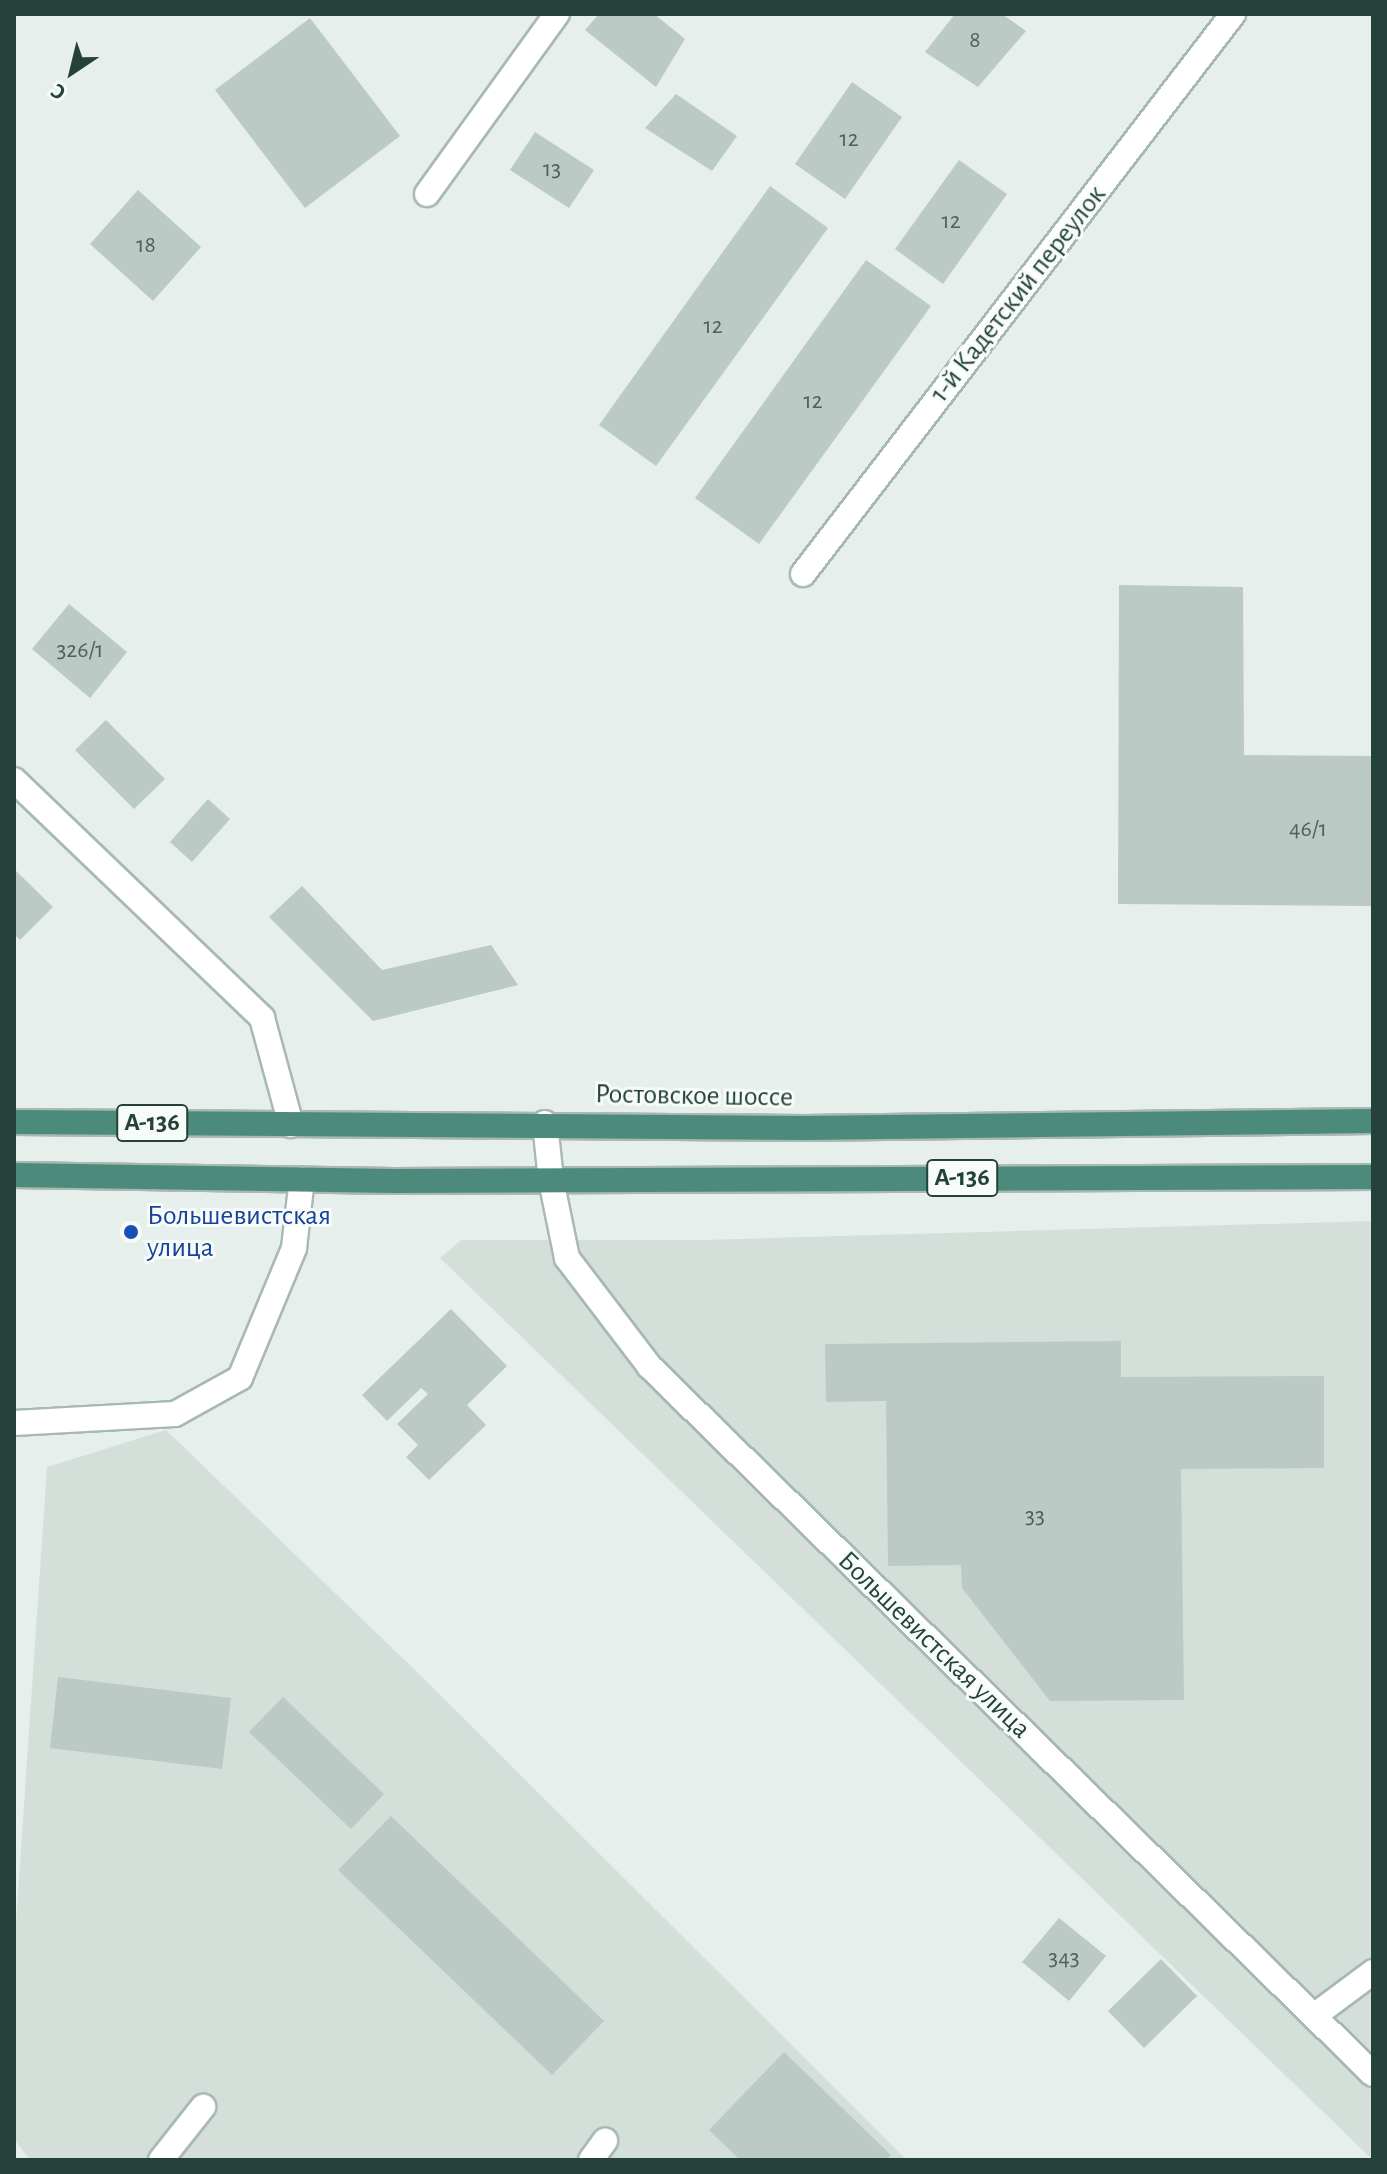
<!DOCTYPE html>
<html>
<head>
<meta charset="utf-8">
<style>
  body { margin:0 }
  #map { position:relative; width:1387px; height:2174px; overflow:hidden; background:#e6efeb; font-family:"Alegreya Sans",sans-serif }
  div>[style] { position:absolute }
  .built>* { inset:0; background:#d4dfda }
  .building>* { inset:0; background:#bbcac4 }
  .roads { filter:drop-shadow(2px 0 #a8b8b2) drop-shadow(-2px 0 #a8b8b2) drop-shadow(0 2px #a8b8b2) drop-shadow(0 -2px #a8b8b2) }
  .service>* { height:24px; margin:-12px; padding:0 12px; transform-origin:12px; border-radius:12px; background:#fff }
  .minor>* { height:24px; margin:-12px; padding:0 12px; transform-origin:12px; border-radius:12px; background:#fff }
  .trunk>* { height:24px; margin:-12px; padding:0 12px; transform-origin:12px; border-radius:12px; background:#4c8a7c }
  .dots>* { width:22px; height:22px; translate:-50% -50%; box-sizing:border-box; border:4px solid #f7fbf9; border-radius:50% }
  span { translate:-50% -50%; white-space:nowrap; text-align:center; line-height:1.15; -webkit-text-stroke:6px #f7fbf9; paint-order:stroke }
  .number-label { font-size:24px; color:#4a645c }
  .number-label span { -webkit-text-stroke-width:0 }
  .shield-label span { padding:2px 6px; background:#f7fbf9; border:2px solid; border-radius:6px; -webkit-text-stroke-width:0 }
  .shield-label { font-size:26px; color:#24423a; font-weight:700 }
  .street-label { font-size:28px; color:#24423a }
  .transit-label { font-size:28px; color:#164399 }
  .left { translate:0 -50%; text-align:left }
  .frame { position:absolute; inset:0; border:16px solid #24423a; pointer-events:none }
  .north { position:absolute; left:32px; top:32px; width:80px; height:80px; -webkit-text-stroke:6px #f7fbf9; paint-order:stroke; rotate:215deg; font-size:22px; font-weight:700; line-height:32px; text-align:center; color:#24423a }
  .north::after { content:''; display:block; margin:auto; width:28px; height:36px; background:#24423a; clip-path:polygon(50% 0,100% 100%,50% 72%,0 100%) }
</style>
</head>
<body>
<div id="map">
  <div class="built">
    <div style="clip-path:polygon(1373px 1221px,1373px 2160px,440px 1258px,461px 1240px,703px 1240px)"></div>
    <div style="clip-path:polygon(166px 1430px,418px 1673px,907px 2160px,30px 2160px,14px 2139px,14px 1952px,47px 1467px)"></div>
  </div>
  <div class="building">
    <div style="clip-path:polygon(599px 14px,654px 14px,685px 39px,656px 87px,585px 30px)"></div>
    <div style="clip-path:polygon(955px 14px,1002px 14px,1026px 31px,978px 87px,925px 52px)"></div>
    <div style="clip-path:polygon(310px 18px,400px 136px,305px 208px,215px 90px)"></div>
    <div style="clip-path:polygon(852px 82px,902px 117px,845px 199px,795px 164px)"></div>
    <div style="clip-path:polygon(676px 94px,737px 136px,712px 171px,645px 128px)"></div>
    <div style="clip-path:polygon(535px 132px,594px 170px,569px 208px,510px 170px)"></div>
    <div style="clip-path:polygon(959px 160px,1007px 194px,943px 284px,895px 249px)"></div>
    <div style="clip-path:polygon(770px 186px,828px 228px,656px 466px,599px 425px)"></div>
    <div style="clip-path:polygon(138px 190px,201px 247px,153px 301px,90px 244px)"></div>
    <div style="clip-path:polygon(866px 260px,931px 306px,759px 544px,695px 498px)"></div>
    <div style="clip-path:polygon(1119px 585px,1243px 587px,1244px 755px,1373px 756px,1373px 906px,1118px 904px)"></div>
    <div style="clip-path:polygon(69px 604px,127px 652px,90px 698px,32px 649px)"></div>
    <div style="clip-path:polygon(106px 720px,165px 779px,134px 809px,75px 750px)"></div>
    <div style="clip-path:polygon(208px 799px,230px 819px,192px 862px,170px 842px)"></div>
    <div style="clip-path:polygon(14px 869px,53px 907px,20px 940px,14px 934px)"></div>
    <div style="clip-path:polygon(302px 886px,382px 970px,491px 945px,518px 985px,373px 1021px,269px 917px)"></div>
    <div style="clip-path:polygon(451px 1309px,507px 1366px,467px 1405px,486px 1425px,429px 1480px,406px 1457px,418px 1445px,397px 1424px,428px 1394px,421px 1388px,387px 1421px,362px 1395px)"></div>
    <div style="clip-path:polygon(1121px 1341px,1121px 1377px,1324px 1376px,1324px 1468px,1181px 1469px,1184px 1700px,1050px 1701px,962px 1588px,961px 1565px,888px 1566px,886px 1401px,826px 1402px,825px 1344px)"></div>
    <div style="clip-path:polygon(58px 1677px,231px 1698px,222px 1769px,50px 1748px)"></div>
    <div style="clip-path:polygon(283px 1697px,384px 1794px,351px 1829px,249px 1732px)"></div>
    <div style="clip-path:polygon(391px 1816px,604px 2021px,552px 2075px,338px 1870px)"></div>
    <div style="clip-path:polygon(1059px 1918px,1106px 1956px,1069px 2001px,1022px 1962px)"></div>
    <div style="clip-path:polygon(1161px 1959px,1197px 1996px,1144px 2048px,1108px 2011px)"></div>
    <div style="clip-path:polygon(784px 2052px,891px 2155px,886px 2160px,740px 2160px,709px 2130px)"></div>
  </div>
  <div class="roads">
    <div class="service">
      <div style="left:14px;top:1423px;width:161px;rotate:-3.2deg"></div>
      <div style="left:175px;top:1414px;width:74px;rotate:-29deg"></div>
      <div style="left:240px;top:1378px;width:141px;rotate:-67.4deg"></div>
      <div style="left:294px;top:1248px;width:69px;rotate:-83.4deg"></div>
      <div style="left:1314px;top:2016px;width:74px;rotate:-36.7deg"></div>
      <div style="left:161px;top:2160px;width:68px;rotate:-51.6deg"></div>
      <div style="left:591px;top:2160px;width:24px;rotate:-54deg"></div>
    </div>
    <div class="minor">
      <div style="left:427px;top:194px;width:222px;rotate:-54.2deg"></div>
      <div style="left:803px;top:574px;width:706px;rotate:-52.48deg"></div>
      <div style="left:14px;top:780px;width:344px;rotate:43.8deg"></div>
      <div style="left:262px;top:1018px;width:111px;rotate:74.8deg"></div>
      <div style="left:545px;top:1123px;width:57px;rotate:84deg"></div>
      <div style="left:551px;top:1180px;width:80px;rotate:78.4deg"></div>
      <div style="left:567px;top:1258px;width:137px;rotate:52.7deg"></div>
      <div style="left:650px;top:1367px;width:1011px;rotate:44.36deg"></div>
    </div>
    <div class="trunk">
      <div style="left:14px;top:1122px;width:791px;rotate:0.43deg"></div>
      <div style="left:805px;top:1128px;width:568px;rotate:-0.71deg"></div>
      <div style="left:14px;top:1175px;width:380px;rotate:0.9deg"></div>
      <div style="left:394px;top:1181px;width:979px;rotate:-0.23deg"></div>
    </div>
  </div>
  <div class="dots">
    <div style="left:131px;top:1232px;background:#1a4fb4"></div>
  </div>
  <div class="number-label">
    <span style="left:975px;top:41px">8</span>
    <span style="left:849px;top:140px">12</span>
    <span style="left:552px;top:170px">13</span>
    <span style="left:951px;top:222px">12</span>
    <span style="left:146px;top:246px">18</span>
    <span style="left:713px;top:327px">12</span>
    <span style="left:813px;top:402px">12</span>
    <span style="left:80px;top:651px">326/1</span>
    <span style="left:1308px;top:830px">46/1</span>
    <span style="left:1035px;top:1517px">33</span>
    <span style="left:1064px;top:1959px">343</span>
  </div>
  <div class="shield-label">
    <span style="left:152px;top:1123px">А-136</span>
    <span style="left:962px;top:1178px">А-136</span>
  </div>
  <div class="street-label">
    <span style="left:1018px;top:294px;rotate:-52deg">1-й Кадетский переулок</span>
    <span style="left:694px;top:1096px;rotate:1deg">Ростовское шоссе</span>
    <span style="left:934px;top:1645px;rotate:44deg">Большевистская улица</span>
  </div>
  <div class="transit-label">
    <span class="left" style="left:147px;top:1232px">Большевистская<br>улица</span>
  </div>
  <div class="frame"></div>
  <div class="north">С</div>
</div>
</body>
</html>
